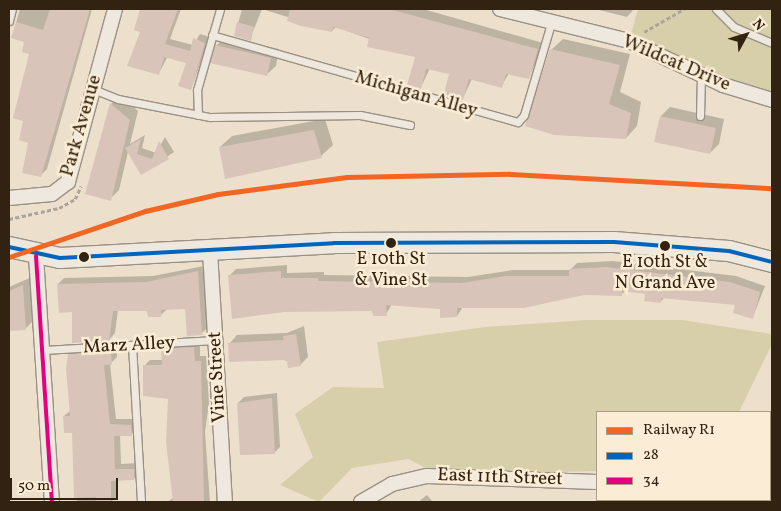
<!DOCTYPE html>
<html>
<head>
<meta charset="utf-8">
<style>
  body { margin:0 }
  #map { position:relative; width:781px; height:511px; overflow:hidden; background:#ece0cc; font-family:Vollkorn,serif }
  div>[style] { position:absolute }
  .green>* { inset:0; background:#d7cfa9 }
  .shadow>* { inset:0; background:#0003 }
  .building>* { inset:0; background:#d9c4b9 }
  .path>* { height:2.5px; margin-top:-1.25px; transform-origin:0; background:repeating-linear-gradient(90deg,#aba49b 0 4px,transparent 0 6.5px) }
  .roads { filter:drop-shadow(1px 0 #9a9184) drop-shadow(-1px 0 #9a9184) drop-shadow(0 1px #9a9184) drop-shadow(0 -1px #9a9184) }
  .service>* { height:7px; margin:-3.5px; padding:0 3.5px; transform-origin:3.5px; border-radius:3.5px; background:#efe8de }
  .minor>* { height:14px; margin:-7px; padding:0 7px; transform-origin:7px; border-radius:7px; background:#efe8de }
  .secondary>* { height:20px; margin:-10px; padding:0 10px; transform-origin:10px; border-radius:10px; background:#efe8de }
  .bus-1>* { height:4px; margin:-2px; padding:0 2px; transform-origin:2px; border-radius:2px; background:#0065bd }
  .bus-2>* { height:4px; margin:-2px; padding:0 2px; transform-origin:2px; border-radius:2px; background:#e5007d }
  .rail-1>* { height:5px; margin:-2.5px; padding:0 2.5px; transform-origin:2.5px; border-radius:2.5px; background:#f26522 }
  .dots>* { width:14px; height:14px; translate:-50% -50%; box-sizing:border-box; border:2px solid #fbedd5; border-radius:50% }
  span { translate:-50% -50%; white-space:nowrap; text-align:center; line-height:1.15; -webkit-text-stroke:5px #fbedd5; paint-order:stroke }
  .bus-label { font-size:18px; color:#312211 }
  .street-label { font-size:19px; color:#312211 }
  .frame { position:absolute; inset:0; border:10px solid #312211; pointer-events:none }
  .legend { position:absolute; left:596px; top:411px; width:175px; height:90px; box-sizing:border-box; background:#fbedd5; border:1px solid #aa9c87; margin:0; padding:6px 9px; list-style:none; font-size:15px; color:#312211 }
  .legend li { display:flex; align-items:center; gap:10px; height:25px }
  .legend b { width:25px; border:1px solid #aa9c87 }
  .north { position:absolute; left:721px; top:10px; width:50px; height:50px; -webkit-text-stroke:4px #fbedd5; paint-order:stroke; rotate:51deg; font-size:14px; font-weight:700; line-height:20px; text-align:center; color:#312211 }
  .north::after { content:''; display:block; margin:auto; width:18px; height:22px; background:#312211; clip-path:polygon(50% 0,100% 100%,50% 72%,0 100%) }
  .scale { position:absolute; left:10px; top:478px; width:108px; height:22px; box-sizing:border-box; border:2px solid #312211; border-top:0; padding-left:6px; font-size:15px; line-height:18px; white-space:nowrap; color:#312211; -webkit-text-stroke:4px #fbedd5; paint-order:stroke }
</style>
</head>
<body>
<div id="map">
  <div class="green">
    <div style="clip-path:polygon(638px 9px,772px 9px,772px 100px,629px 41px)"></div>
    <div style="clip-path:polygon(587px 320px,682px 320px,772px 334px,772px 344px,739px 412px,597px 412px,597px 471px,440px 475px,408px 459px,352px 468px,319px 502px,280px 485px,313px 457px,295px 414px,333px 387px,384px 388px,377px 342px,485px 327px)"></div>
  </div>
  <div class="shadow">
    <div style="clip-path:polygon(20px 9px,92px 9px,47px 169px,41px 175px,25px 120px,31px 54px,26px 42px,12px 37px)"></div>
    <div style="clip-path:polygon(141px 9px,181px 9px,170px 39px,193px 45px,200px 34px,210px 37px,191px 89px,188px 62px,168px 56px,159px 73px,142px 31px,136px 29px)"></div>
    <div style="clip-path:polygon(242px 9px,423px 9px,543px 43px,529px 78px,509px 73px,501px 87px,472px 79px,463px 98px,451px 73px,430px 68px,421px 87px,416px 56px,336px 27px,332px 31px,262px 9px,250px 39px,235px 35px)"></div>
    <div style="clip-path:polygon(595px 9px,634px 9px,627px 17px)"></div>
    <div style="clip-path:polygon(225px 37px,279px 49px,276px 66px,267px 74px,216px 46px)"></div>
    <div style="clip-path:polygon(563px 39px,630px 54px,620px 92px,641px 102px,637px 126px,626px 138px,551px 50px)"></div>
    <div style="clip-path:polygon(120px 95px,138px 111px,130px 144px,145px 135px,142px 148px,156px 153px,165px 137px,174px 152px,141px 174px,128px 152px,119px 190px,110px 199px,87px 193px,111px 104px)"></div>
    <div style="clip-path:polygon(670px 107px,724px 119px,719px 144px,710px 153px,656px 141px,661px 116px)"></div>
    <div style="clip-path:polygon(325px 119px,333px 145px,321px 156px,220px 147px,232px 136px)"></div>
    <div style="clip-path:polygon(613px 261px,736px 276px,765px 286px,753px 317px,737px 303px,665px 297px,660px 302px,646px 293px,626px 290px,621px 295px,584px 294px,463px 307px,457px 316px,441px 308px,392px 304px,386px 314px,230px 275px,236px 269px,287px 265px,287px 273px,324px 272px,324px 275px,468px 277px,513px 270px,570px 270px,577px 263px)"></div>
    <div style="clip-path:polygon(204px 266px,208px 327px,202px 333px,186px 308px,167px 309px,161px 315px,149px 309px,118px 310px,115px 333px,109px 340px,73px 311px,58px 284px,64px 278px,153px 276px)"></div>
    <div style="clip-path:polygon(32px 277px,34px 320px,25px 329px,9px 330px,9px 287px)"></div>
    <div style="clip-path:polygon(304px 326px,308px 357px,300px 365px,230px 343px,237px 335px,287px 333px)"></div>
    <div style="clip-path:polygon(200px 341px,200px 356px,206px 356px,209px 403px,205px 432px,210px 502px,167px 502px,173px 498px,169px 398px,144px 366px,150px 360px,162px 360px,162px 349px,168px 343px)"></div>
    <div style="clip-path:polygon(117px 346px,117px 357px,110px 364px,116px 419px,137px 419px,138px 428px,131px 435px,120px 435px,121px 464px,140px 463px,140px 472px,134px 479px,116px 480px,117px 496px,111px 502px,77px 502px,73px 432px,64px 416px,71px 410px,69px 354px,76px 348px)"></div>
    <div style="clip-path:polygon(277px 393px,280px 447px,274px 453px,238px 403px,244px 397px)"></div>
    <div style="clip-path:polygon(427px 495px,433px 502px,418px 502px)"></div>
    <div style="clip-path:polygon(289px 501px,313px 501px,313px 502px,288px 502px)"></div>
  </div>
  <div class="building">
    <div style="clip-path:polygon(50px 9px,90px 9px,41px 177px,22px 173px,28px 143px,19px 140px,23px 121px,13px 118px,29px 54px,22px 52px,24px 42px,11px 38px,16px 22px,43px 30px)"></div>
    <div style="clip-path:polygon(140px 9px,178px 9px,165px 44px,190px 51px,193px 38px,205px 43px,191px 90px,178px 86px,186px 63px,164px 57px,159px 75px,127px 66px,140px 32px,134px 30px)"></div>
    <div style="clip-path:polygon(290px 9px,389px 9px,538px 49px,529px 79px,506px 74px,502px 88px,469px 79px,463px 100px,444px 94px,449px 74px,426px 69px,421px 89px,407px 85px,415px 57px,367px 47px,369px 38px,333px 27px,332px 32px,301px 26px,287px 21px)"></div>
    <div style="clip-path:polygon(237px 22px,254px 27px,251px 41px,234px 36px)"></div>
    <div style="clip-path:polygon(215px 45px,271px 58px,267px 76px,210px 63px)"></div>
    <div style="clip-path:polygon(550px 49px,620px 65px,609px 104px,631px 113px,626px 139px,554px 135px,525px 126px)"></div>
    <div style="clip-path:polygon(110px 103px,130px 120px,111px 201px,85px 194px)"></div>
    <div style="clip-path:polygon(660px 116px,716px 128px,710px 154px,654px 142px)"></div>
    <div style="clip-path:polygon(314px 130px,322px 158px,225px 179px,219px 147px)"></div>
    <div style="clip-path:polygon(141px 139px,137px 154px,152px 159px,159px 141px,169px 159px,141px 175px,125px 148px)"></div>
    <div style="clip-path:polygon(606px 267px,730px 282px,760px 292px,753px 319px,733px 313px,735px 305px,661px 298px,661px 303px,644px 301px,645px 294px,622px 291px,622px 296px,584px 295px,524px 308px,457px 308px,457px 317px,440px 318px,440px 309px,386px 305px,387px 316px,373px 316px,372px 311px,284px 312px,232px 319px,228px 275px,281px 271px,281px 278px,318px 278px,318px 281px,461px 283px,506px 276px,569px 276px,569px 269px)"></div>
    <div style="clip-path:polygon(198px 271px,202px 335px,187px 336px,185px 309px,161px 310px,161px 317px,148px 317px,147px 311px,113px 311px,109px 341px,72px 343px,72px 312px,59px 313px,57px 284px,146px 282px)"></div>
    <div style="clip-path:polygon(23px 285px,26px 330px,9px 331px,9px 291px)"></div>
    <div style="clip-path:polygon(296px 334px,301px 366px,288px 368px,287px 360px,229px 362px,228px 343px,284px 340px,283px 336px)"></div>
    <div style="clip-path:polygon(194px 347px,195px 361px,201px 361px,204px 502px,173px 502px,166px 442px,168px 399px,143px 396px,143px 365px,162px 365px,161px 349px)"></div>
    <div style="clip-path:polygon(111px 351px,112px 365px,104px 365px,110px 424px,131px 425px,132px 436px,114px 436px,115px 469px,134px 469px,134px 480px,111px 481px,111px 502px,96px 502px,96px 497px,74px 498px,72px 433px,64px 433px,63px 416px,70px 416px,66px 369px,68px 354px)"></div>
    <div style="clip-path:polygon(272px 398px,275px 454px,240px 455px,237px 403px)"></div>
  </div>
  <div class="path">
    <div style="left:644px;top:32px;width:46px;rotate:-29.9deg"></div>
    <div style="left:9px;top:219px;width:51px;rotate:-12.4deg"></div>
    <div style="left:59px;top:208px;width:18px;rotate:-29deg"></div>
    <div style="left:75px;top:199px;width:14px;rotate:-65deg"></div>
  </div>
  <div class="roads">
    <div class="service">
      <div style="left:716px;top:9px;width:25px;rotate:45deg"></div>
      <div style="left:734px;top:27px;width:41px;rotate:22.8deg"></div>
      <div style="left:9px;top:21px;width:12px;rotate:-76deg"></div>
      <div style="left:212px;top:35px;width:318px;rotate:15.9deg"></div>
      <div style="left:518px;top:122px;width:9px;rotate:-49deg"></div>
      <div style="left:524px;top:115px;width:96px;rotate:-73.6deg"></div>
      <div style="left:93px;top:89px;width:27px;rotate:22deg"></div>
      <div style="left:118px;top:99px;width:94px;rotate:11.1deg"></div>
      <div style="left:210px;top:117px;width:150px;rotate:-0.8deg"></div>
      <div style="left:360px;top:115px;width:51px;rotate:11.3deg"></div>
      <div style="left:198px;top:115px;width:25px;rotate:-92deg"></div>
      <div style="left:197px;top:90px;width:84px;rotate:-74.1deg"></div>
      <div style="left:700px;top:116px;width:42px;rotate:-88.6deg"></div>
      <div style="left:132px;top:345px;width:157px;rotate:86.7deg"></div>
      <div style="left:43px;top:350px;width:173px;rotate:-3.3deg"></div>
    </div>
    <div class="minor">
      <div style="left:500px;top:9px;width:133px;rotate:13.9deg"></div>
      <div style="left:629px;top:41px;width:104px;rotate:25.1deg"></div>
      <div style="left:723px;top:85px;width:51px;rotate:17deg"></div>
      <div style="left:9px;top:198px;width:43px;rotate:-5.3deg"></div>
      <div style="left:52px;top:194px;width:20px;rotate:-37deg"></div>
      <div style="left:68px;top:182px;width:179px;rotate:-74.8deg"></div>
      <div style="left:210px;top:251px;width:251px;rotate:86.6deg"></div>
      <div style="left:36px;top:256px;width:247px;rotate:86.3deg"></div>
      <div style="left:361px;top:502px;width:36px;rotate:-30deg"></div>
      <div style="left:392px;top:484px;width:36px;rotate:-13deg"></div>
      <div style="left:427px;top:476px;width:170px;rotate:2deg"></div>
    </div>
    <div class="secondary">
      <div style="left:9px;top:247px;width:52px;rotate:12.2deg"></div>
      <div style="left:60px;top:258px;width:274px;rotate:-3.1deg"></div>
      <div style="left:334px;top:243px;width:280px;rotate:-0.2deg"></div>
      <div style="left:614px;top:242px;width:115px;rotate:4.5deg"></div>
      <div style="left:729px;top:251px;width:44px;rotate:14.3deg"></div>
    </div>
  </div>
  <div class="bus-1">
    <div style="left:9px;top:247px;width:52px;rotate:12.2deg"></div>
    <div style="left:60px;top:258px;width:274px;rotate:-3.1deg"></div>
    <div style="left:334px;top:243px;width:280px;rotate:-0.2deg"></div>
    <div style="left:614px;top:242px;width:115px;rotate:4.5deg"></div>
    <div style="left:729px;top:251px;width:44px;rotate:14.3deg"></div>
  </div>
  <div class="bus-2">
    <div style="left:36px;top:256px;width:247px;rotate:86.3deg"></div>
  </div>
  <div class="rail-1">
    <div style="left:9px;top:257px;width:144px;rotate:-18.7deg"></div>
    <div style="left:145px;top:211px;width:75px;rotate:-13.1deg"></div>
    <div style="left:218px;top:194px;width:130px;rotate:-7.5deg"></div>
    <div style="left:347px;top:177px;width:163px;rotate:-1.1deg"></div>
    <div style="left:510px;top:174px;width:262px;rotate:3.1deg"></div>
  </div>
  <div class="dots">
    <div style="left:391px;top:243px;background:#312211"></div>
    <div style="left:665px;top:246px;background:#312211"></div>
    <div style="left:84px;top:257px;background:#312211"></div>
  </div>
  <div class="bus-label">
    <span style="left:391px;top:271px">E 10th St<br>&amp; Vine St</span>
    <span style="left:665px;top:274px">E 10th St &amp;<br>N Grand Ave</span>
  </div>
  <div class="street-label">
    <span style="left:676px;top:64px;rotate:23deg">Wildcat Drive</span>
    <span style="left:416px;top:95px;rotate:16deg">Michigan Alley</span>
    <span style="left:82px;top:126px;rotate:-74deg">Park Avenue</span>
    <span style="left:129px;top:346px;rotate:-3deg">Marz Alley</span>
    <span style="left:218px;top:377px;rotate:-93deg">Vine Street</span>
    <span style="left:500px;top:478px;rotate:2deg">East 11th Street</span>
  </div>
  <div class="frame"></div>
  <ul class="legend">
  <li><b style="height:6px;background:#f26522"></b>Railway R1</li>
  <li><b style="height:6px;background:#0065bd"></b>28</li>
  <li><b style="height:6px;background:#e5007d"></b>34</li>
  </ul>
  <div class="north">N</div>
  <div class="scale">50 m</div>
</div>
</body>
</html>
